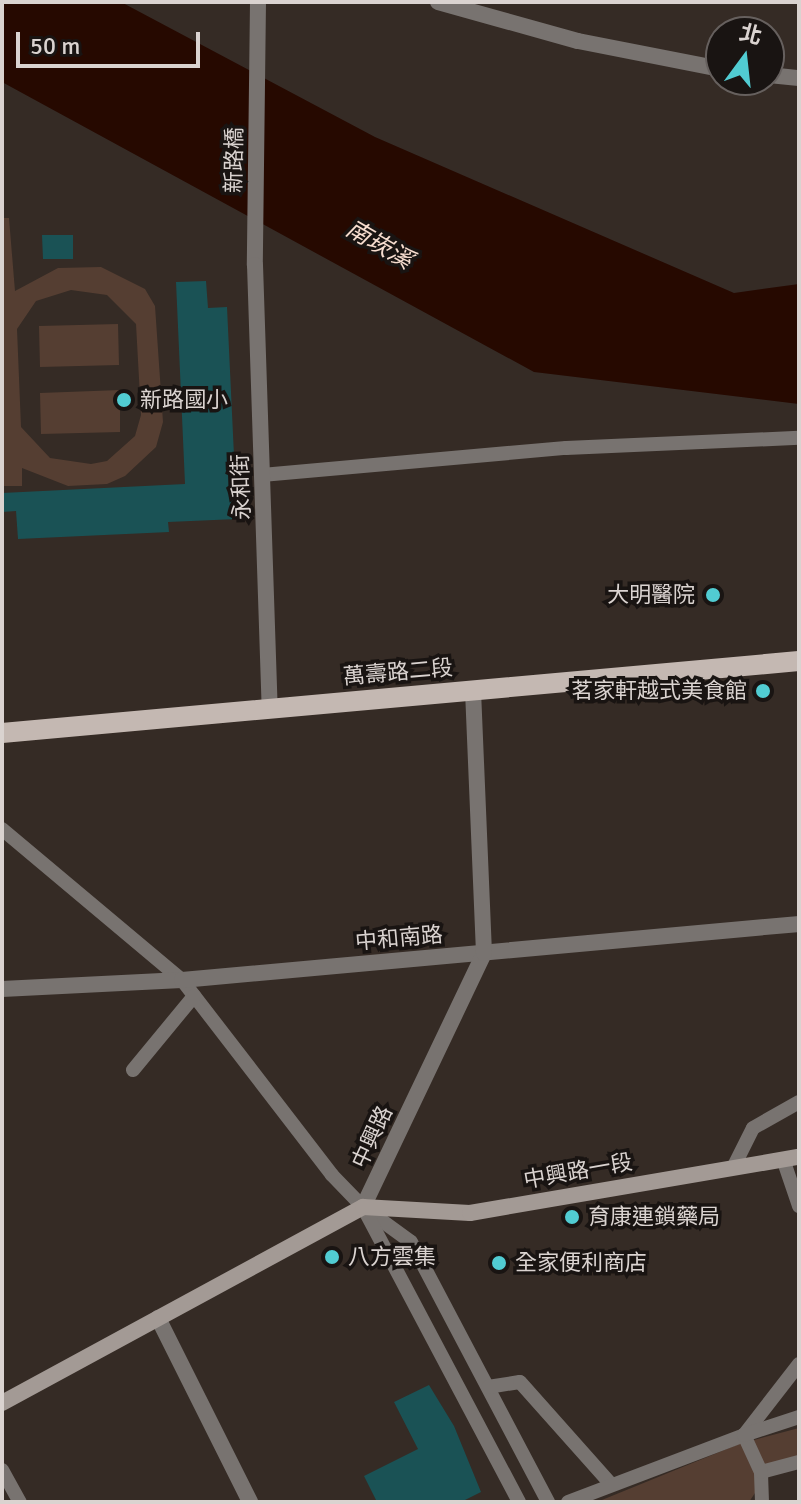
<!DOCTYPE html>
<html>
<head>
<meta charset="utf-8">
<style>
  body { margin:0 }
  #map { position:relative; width:801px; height:1504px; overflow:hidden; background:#352b25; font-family:Signika,"Noto Sans TC",sans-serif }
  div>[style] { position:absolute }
  .green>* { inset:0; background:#553e32 }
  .water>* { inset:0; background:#260900 }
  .building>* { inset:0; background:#1a5255 }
  .lane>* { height:14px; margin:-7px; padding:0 7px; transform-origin:7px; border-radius:7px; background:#787370 }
  .street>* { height:16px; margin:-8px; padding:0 8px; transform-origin:8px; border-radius:8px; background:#787370 }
  .secondary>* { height:16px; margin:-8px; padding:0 8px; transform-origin:8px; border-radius:8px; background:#a39a95 }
  .primary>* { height:20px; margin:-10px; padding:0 10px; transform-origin:10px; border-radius:10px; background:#c4b8b2 }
  .dots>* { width:22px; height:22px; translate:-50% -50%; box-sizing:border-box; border:4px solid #191412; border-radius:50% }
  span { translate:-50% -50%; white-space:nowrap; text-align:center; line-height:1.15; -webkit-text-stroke:7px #191412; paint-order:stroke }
  .street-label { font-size:22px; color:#dad3d0 }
  .poi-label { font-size:22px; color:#dad3d0 }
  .left { translate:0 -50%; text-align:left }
  .right { translate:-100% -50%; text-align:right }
  .water-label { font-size:24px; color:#f7ddcf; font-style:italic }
  .frame { position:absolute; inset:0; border:4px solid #dad3d0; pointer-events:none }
  .north { position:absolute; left:705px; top:16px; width:80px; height:80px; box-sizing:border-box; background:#191412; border:2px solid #66605e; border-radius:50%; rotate:15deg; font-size:22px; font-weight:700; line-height:32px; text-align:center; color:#dad3d0 }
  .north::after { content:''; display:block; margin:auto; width:28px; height:36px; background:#51ccd2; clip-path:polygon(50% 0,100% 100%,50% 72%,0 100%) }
  .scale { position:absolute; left:16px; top:32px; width:184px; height:36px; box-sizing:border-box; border:4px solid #dad3d0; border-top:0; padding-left:10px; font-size:24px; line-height:28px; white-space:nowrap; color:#dad3d0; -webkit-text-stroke:6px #191412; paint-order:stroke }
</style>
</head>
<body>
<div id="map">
  <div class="green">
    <div style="clip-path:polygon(evenodd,2px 218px,9px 218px,15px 291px,58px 268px,101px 267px,145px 289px,155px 306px,163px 422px,156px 447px,125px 476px,107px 484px,68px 486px,22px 468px,22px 486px,3px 486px,2px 218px,71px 290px,107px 295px,136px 324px,141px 415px,135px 436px,107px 461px,91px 464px,50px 458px,21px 427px,17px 329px,36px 301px,71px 290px)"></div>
    <div style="clip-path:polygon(118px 324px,119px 365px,40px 367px,39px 326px)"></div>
    <div style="clip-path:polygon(120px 390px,120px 432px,41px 434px,40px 393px)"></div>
    <div style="clip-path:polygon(799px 1428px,799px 1458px,771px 1469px,749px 1502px,597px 1502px,739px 1444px)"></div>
  </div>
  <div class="water">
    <div style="clip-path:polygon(2px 2px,121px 2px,375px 137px,734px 293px,799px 284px,799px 404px,534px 372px,2px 82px)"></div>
  </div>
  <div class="building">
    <div style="clip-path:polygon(42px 235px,73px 235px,73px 259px,43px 259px)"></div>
    <div style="clip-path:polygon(206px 281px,208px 308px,227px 307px,237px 519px,168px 522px,169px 532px,18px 539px,16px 511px,2px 512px,2px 493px,185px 484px,176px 282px)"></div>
    <div style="clip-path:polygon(429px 1385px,454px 1426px,481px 1492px,461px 1502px,377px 1502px,364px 1476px,418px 1449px,394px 1402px)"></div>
  </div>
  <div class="lane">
    <div style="left:262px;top:475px;width:305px;rotate:-5.1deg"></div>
    <div style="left:566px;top:448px;width:233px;rotate:-2.5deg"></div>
    <div style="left:2px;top:829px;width:235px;rotate:40deg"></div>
    <div style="left:182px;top:980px;width:246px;rotate:52.4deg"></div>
    <div style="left:332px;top:1175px;width:45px;rotate:45.9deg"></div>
    <div style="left:363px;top:1207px;width:59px;rotate:36.1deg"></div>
    <div style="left:411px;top:1242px;width:294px;rotate:62.2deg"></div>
    <div style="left:133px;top:1070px;width:96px;rotate:-50.5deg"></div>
    <div style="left:783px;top:1159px;width:50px;rotate:71.2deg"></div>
    <div style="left:734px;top:1166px;width:42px;rotate:-63.4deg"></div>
    <div style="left:753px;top:1128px;width:53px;rotate:-29.5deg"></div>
    <div style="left:365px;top:1211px;width:329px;rotate:62.1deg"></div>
    <div style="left:488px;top:1387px;width:32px;rotate:-9deg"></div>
    <div style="left:520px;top:1382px;width:137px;rotate:48.3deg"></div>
    <div style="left:2px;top:1470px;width:37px;rotate:61deg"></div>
    <div style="left:761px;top:1472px;width:39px;rotate:-15deg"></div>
    <div style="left:568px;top:1502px;width:188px;rotate:-20.8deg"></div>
    <div style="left:744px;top:1435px;width:90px;rotate:-52.2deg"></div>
    <div style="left:762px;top:1502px;width:30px;rotate:-92deg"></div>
    <div style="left:761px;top:1472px;width:41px;rotate:-114.7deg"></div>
    <div style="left:744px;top:1435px;width:58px;rotate:-18.1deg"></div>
  </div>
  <div class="street">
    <div style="left:258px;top:2px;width:263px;rotate:90.7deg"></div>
    <div style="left:255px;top:265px;width:443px;rotate:88.1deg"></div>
    <div style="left:438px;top:2px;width:145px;rotate:15.6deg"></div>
    <div style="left:578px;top:41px;width:146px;rotate:11.1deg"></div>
    <div style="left:769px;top:75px;width:30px;rotate:6deg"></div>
    <div style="left:2px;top:989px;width:180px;rotate:-2.9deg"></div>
    <div style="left:182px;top:980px;width:620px;rotate:-5.19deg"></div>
    <div style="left:363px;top:1207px;width:281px;rotate:-64.5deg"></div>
    <div style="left:484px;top:953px;width:263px;rotate:-92.4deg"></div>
    <div style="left:158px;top:1318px;width:206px;rotate:63.4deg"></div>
  </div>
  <div class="secondary">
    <div style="left:2px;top:1403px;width:411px;rotate:-28.5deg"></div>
    <div style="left:363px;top:1207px;width:107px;rotate:3.2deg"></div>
    <div style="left:470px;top:1213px;width:334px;rotate:-9.7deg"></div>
  </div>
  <div class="primary">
    <div style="left:2px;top:733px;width:800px;rotate:-5.16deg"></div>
  </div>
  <div class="dots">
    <div style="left:124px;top:400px;background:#51ccd2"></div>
    <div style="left:713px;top:595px;background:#51ccd2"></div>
    <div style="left:763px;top:691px;background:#51ccd2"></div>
    <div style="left:572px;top:1217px;background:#51ccd2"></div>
    <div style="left:332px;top:1257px;background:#51ccd2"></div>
    <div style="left:499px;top:1263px;background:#51ccd2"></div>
  </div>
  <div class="street-label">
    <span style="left:234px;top:160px;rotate:-89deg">新路橋</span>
    <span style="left:241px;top:487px;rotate:-92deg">永和街</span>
    <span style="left:398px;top:672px;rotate:-5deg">萬壽路二段</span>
    <span style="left:399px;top:938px;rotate:-5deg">中和南路</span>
    <span style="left:372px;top:1137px;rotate:-65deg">中興路</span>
    <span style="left:578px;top:1171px;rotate:-10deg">中興路一段</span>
  </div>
  <div class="poi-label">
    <span class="left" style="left:140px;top:400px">新路國小</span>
    <span class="right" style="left:695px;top:595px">大明醫院</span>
    <span class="right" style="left:747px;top:691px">茗家軒越式美食館</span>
    <span class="left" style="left:588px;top:1217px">育康連鎖藥局</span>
    <span class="left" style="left:348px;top:1257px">八方雲集</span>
    <span class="left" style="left:515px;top:1263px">全家便利商店</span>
  </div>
  <div class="water-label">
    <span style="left:379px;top:245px;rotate:30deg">南崁溪</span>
  </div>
  <div class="frame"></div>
  <div class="north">北</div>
  <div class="scale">50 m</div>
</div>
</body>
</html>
